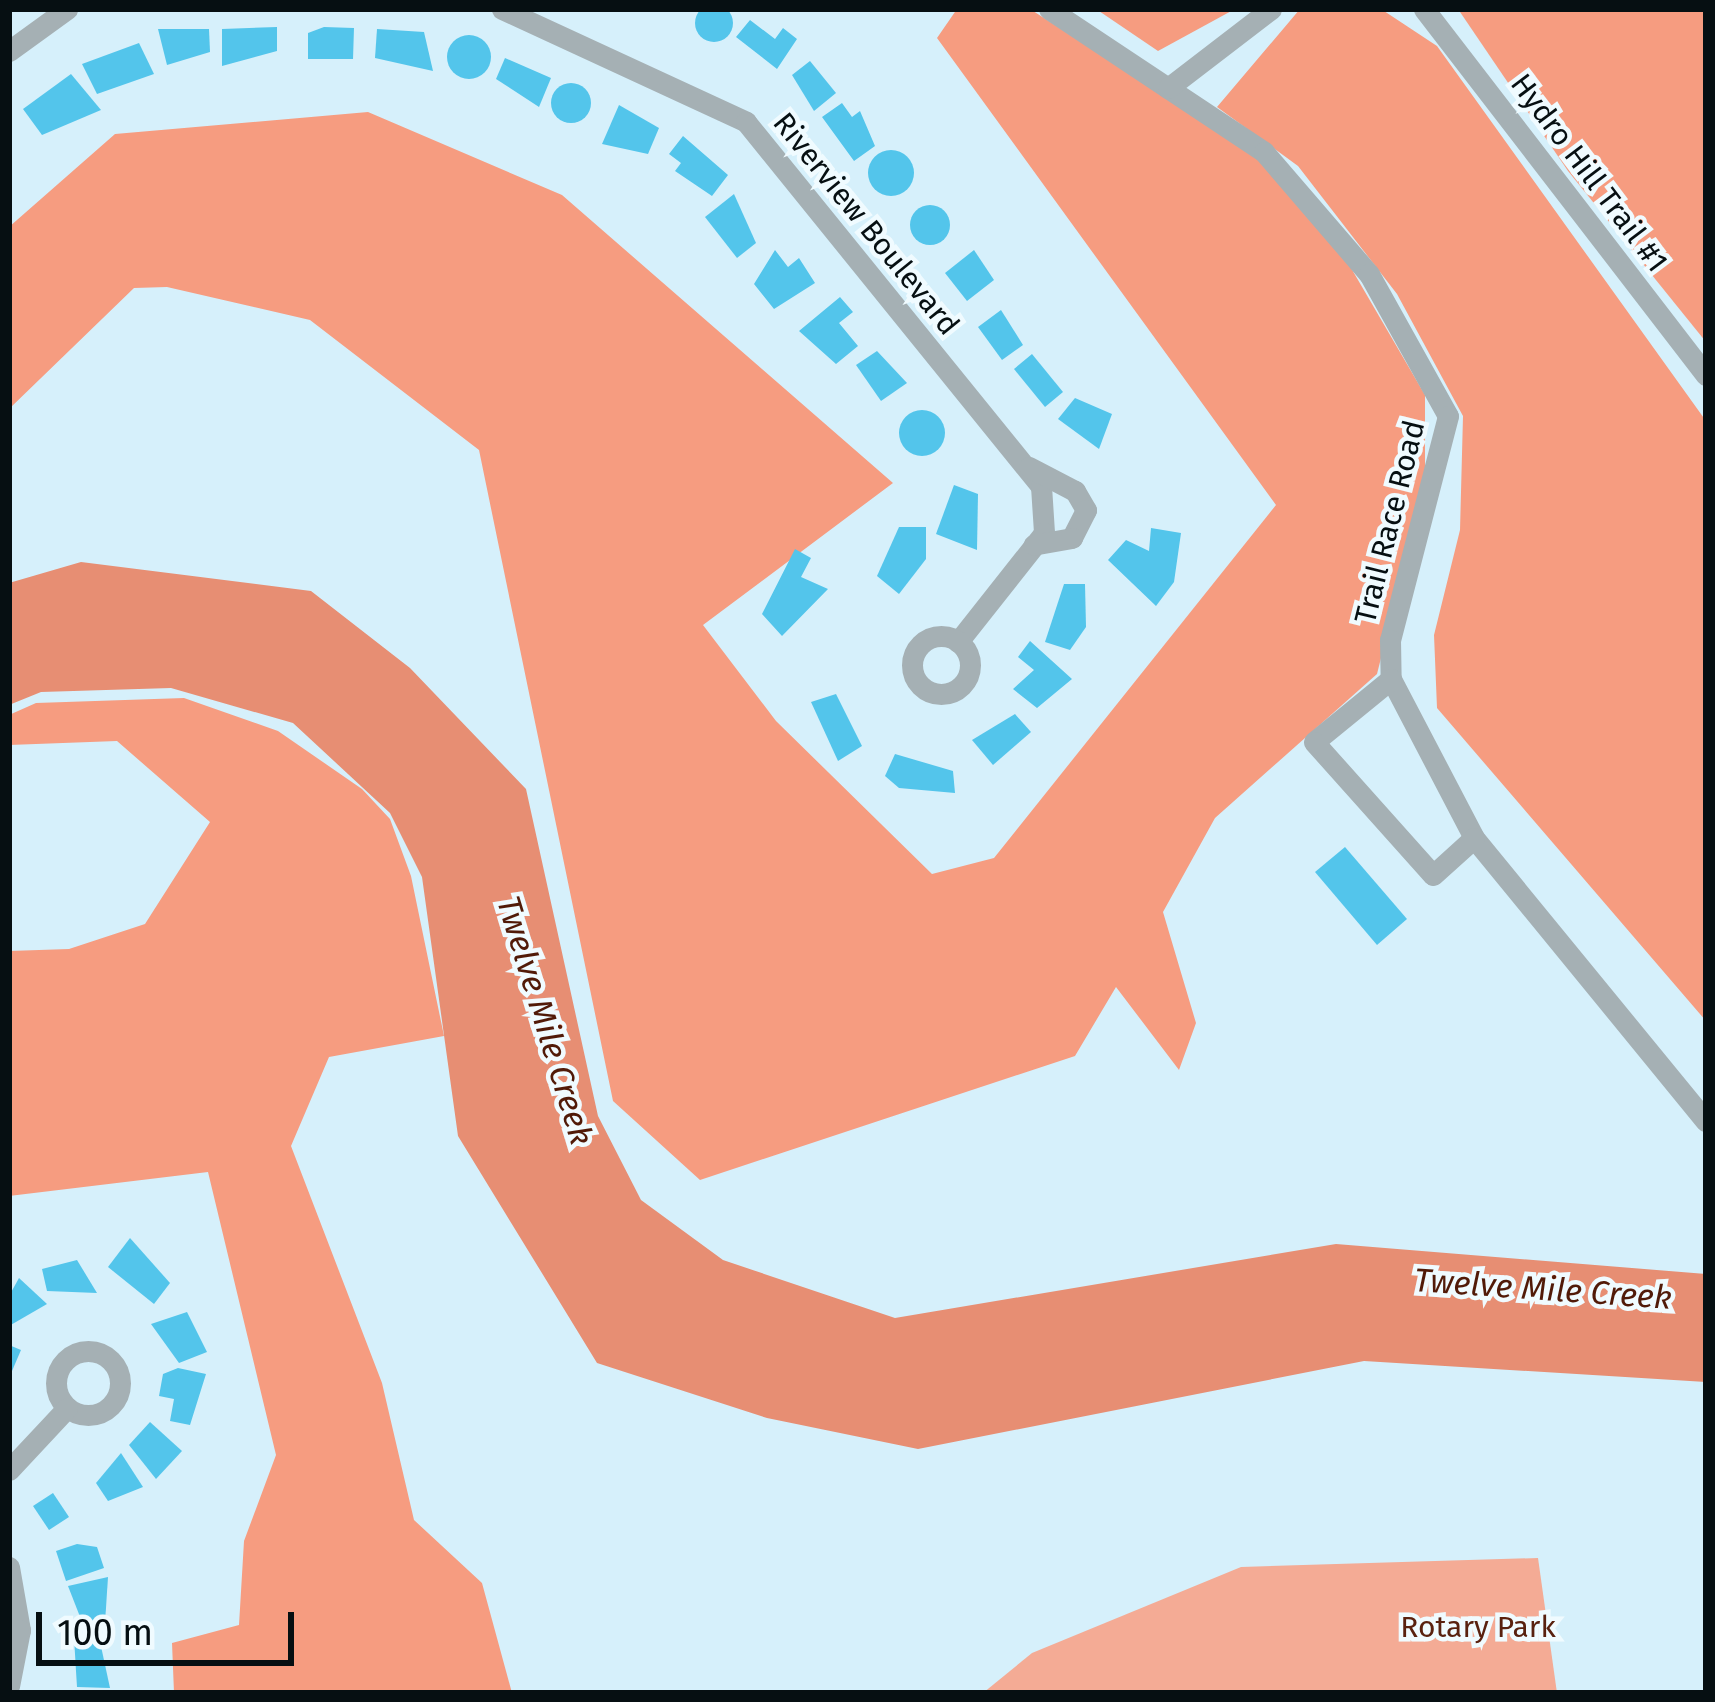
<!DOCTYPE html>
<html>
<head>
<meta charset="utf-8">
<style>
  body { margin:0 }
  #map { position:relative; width:1715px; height:1702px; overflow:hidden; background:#d6f0fb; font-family:"Fira Sans",sans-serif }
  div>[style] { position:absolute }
  .green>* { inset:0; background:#f4ab95 }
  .forest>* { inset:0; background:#f69c80 }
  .water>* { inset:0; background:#e78e73 }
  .building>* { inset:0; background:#53c5eb }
  .round { border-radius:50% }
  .minor>* { height:21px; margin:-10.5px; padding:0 10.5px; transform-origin:10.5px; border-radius:10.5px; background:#a5b0b4 }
  .minor>.ring { margin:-10.5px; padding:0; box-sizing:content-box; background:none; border:21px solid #a5b0b4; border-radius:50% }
  span { translate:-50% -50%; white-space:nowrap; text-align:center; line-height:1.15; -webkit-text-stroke:9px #f0fbff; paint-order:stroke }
  .street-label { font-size:30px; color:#060f12 }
  .park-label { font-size:30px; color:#59210f }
  .water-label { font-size:33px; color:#511a08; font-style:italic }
  .frame { position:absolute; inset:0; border:12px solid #060f12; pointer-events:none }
  .scale { position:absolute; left:36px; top:1612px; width:258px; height:54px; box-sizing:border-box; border:6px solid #060f12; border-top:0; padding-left:15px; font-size:36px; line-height:42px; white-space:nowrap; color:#060f12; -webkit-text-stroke:9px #f0fbff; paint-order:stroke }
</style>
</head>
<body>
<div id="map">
  <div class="green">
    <div style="clip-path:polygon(1538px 1558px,1557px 1693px,983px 1693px,1032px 1653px,1241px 1567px)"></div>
  </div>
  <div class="forest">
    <div style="clip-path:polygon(957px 9px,1030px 9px,1255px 154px,1326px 225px,1425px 395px,1425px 482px,1377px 674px,1215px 818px,1163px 912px,1196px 1023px,1179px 1070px,1116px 987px,1075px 1056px,700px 1180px,613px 1101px,479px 450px,310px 320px,167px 287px,134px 288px,9px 409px,9px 227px,115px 134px,368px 112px,562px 195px,893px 483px,703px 625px,776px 721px,932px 874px,994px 858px,1276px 505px,937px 38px)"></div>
    <div style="clip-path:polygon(1096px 9px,1235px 9px,1158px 51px)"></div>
    <div style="clip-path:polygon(1300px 9px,1381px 9px,1437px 46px,1706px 421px,1706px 1021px,1437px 708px,1434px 635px,1460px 530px,1463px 416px,1397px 294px,1298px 166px,1217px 107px)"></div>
    <div style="clip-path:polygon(1458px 9px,1706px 9px,1706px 342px,1568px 171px)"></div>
    <div style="clip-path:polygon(184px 698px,278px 731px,362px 789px,390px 819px,411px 876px,444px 1036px,329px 1057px,291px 1146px,382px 1383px,414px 1520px,482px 1583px,512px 1693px,174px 1693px,172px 1643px,239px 1625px,244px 1541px,276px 1455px,208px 1172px,9px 1196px,9px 951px,69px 949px,145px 924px,210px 822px,117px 741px,9px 745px,9px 715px,36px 703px)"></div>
  </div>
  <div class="water">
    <div style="clip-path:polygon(81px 562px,311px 591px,410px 668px,526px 789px,598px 1116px,641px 1200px,723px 1260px,895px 1318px,1336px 1244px,1706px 1274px,1706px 1382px,1364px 1361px,918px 1449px,767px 1418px,597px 1363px,458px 1136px,422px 877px,390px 813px,293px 723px,171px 688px,41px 692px,9px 705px,9px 583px)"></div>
  </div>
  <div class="building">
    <div class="round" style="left:695px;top:4px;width:38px;height:38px"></div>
    <div style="clip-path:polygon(750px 20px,775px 39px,783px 28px,797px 39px,777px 69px,736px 37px)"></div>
    <div style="clip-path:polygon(277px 27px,277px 51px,222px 66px,222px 29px)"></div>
    <div style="clip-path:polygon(324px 27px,354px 28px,353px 59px,308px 59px,308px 33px)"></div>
    <div style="clip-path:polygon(158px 29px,209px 29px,210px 52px,167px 65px)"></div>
    <div style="clip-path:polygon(377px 29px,424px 32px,433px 71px,375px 58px)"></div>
    <div class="round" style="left:447px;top:35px;width:44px;height:44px"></div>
    <div style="clip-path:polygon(139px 43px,154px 74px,97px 94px,82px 64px)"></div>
    <div style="clip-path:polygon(505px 58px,551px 78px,539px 107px,496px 79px)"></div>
    <div style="clip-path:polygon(810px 61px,836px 93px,814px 111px,792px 75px)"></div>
    <div style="clip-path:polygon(71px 74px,101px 110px,42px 135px,23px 109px)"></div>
    <div class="round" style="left:551px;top:83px;width:40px;height:40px"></div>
    <div style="clip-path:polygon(842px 103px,852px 117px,860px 111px,875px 146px,854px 161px,822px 117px)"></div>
    <div style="clip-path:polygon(619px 105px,659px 128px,648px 154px,602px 144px)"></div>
    <div style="clip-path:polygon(683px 136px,728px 175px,712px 196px,675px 171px,681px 163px,669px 154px)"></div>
    <div class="round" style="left:868px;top:150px;width:46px;height:46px"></div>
    <div style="clip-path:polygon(734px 194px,756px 243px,737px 258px,705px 217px)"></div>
    <div class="round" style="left:910px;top:205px;width:40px;height:40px"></div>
    <div style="clip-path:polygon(775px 250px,788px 267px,799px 258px,815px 283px,774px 309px,754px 284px)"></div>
    <div style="clip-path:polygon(974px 250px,994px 280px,967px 301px,945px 273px)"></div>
    <div style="clip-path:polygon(840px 297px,853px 312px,839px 323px,858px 346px,836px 364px,799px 331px)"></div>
    <div style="clip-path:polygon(1001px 310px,1023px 345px,1002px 360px,978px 327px)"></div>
    <div style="clip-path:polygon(877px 351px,907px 383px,881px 401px,856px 365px)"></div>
    <div style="clip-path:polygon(1032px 354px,1063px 392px,1045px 407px,1014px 369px)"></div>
    <div style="clip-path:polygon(1075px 398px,1112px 414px,1099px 449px,1058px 419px)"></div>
    <div class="round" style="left:899px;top:410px;width:46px;height:46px"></div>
    <div style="clip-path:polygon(954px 485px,978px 494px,977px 550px,936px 534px)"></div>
    <div style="clip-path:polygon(899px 527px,926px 527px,926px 559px,899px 594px,877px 576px)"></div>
    <div style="clip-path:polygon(1151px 528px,1181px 533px,1174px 582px,1156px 606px,1108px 560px,1126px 540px,1149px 551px)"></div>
    <div style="clip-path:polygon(795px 549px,811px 558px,801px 577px,828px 589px,782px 636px,762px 614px)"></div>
    <div style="clip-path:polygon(1064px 584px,1085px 584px,1086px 627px,1070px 650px,1045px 642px)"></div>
    <div style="clip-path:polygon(1030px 641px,1072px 679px,1037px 708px,1013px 689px,1034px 670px,1018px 657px)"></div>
    <div style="clip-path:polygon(836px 694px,862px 746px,838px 761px,811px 702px)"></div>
    <div style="clip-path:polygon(1015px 714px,1031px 732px,993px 765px,972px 740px)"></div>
    <div style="clip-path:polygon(895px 754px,953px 771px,955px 793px,899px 788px,885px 776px)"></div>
    <div style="clip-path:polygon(1345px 847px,1407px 919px,1377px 945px,1315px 872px)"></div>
    <div style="clip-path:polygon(130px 1238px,170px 1283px,154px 1304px,108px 1267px)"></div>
    <div style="clip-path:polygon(77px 1260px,97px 1293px,47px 1291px,42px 1269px)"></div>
    <div style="clip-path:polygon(19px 1278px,47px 1304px,9px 1326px,9px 1296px)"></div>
    <div style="clip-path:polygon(187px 1312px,207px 1352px,179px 1363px,151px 1324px)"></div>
    <div style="clip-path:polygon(9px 1345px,21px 1350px,9px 1378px)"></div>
    <div style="clip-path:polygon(178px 1368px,206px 1374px,190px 1425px,170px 1421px,174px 1399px,159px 1396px,163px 1374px)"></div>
    <div style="clip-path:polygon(150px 1422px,182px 1451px,156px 1479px,129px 1445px)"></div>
    <div style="clip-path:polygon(121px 1453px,143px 1487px,108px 1501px,96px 1483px)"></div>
    <div style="clip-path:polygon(53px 1493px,69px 1517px,49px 1530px,33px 1506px)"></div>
    <div style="clip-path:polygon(77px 1544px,97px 1547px,104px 1568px,66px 1581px,56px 1551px)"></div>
    <div style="clip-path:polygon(108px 1577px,105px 1623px,84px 1627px,68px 1586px)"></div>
    <div style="clip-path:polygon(99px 1637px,110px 1688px,77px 1687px,74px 1638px)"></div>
  </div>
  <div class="minor">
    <div style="left:502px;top:9px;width:269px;rotate:24.8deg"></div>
    <div style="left:746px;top:122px;width:469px;rotate:51deg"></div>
    <div style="left:1041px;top:486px;width:47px;rotate:86.3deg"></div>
    <div style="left:1044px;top:533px;width:139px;rotate:128.3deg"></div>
    <div style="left:1049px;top:9px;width:258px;rotate:33.6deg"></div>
    <div style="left:1264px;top:152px;width:161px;rotate:49.3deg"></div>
    <div style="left:1369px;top:274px;width:162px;rotate:60.9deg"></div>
    <div style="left:1448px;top:416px;width:231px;rotate:104.5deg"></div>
    <div style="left:1390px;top:640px;width:39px;rotate:89deg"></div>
    <div style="left:1391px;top:679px;width:179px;rotate:62.4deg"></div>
    <div style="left:1474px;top:838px;width:366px;rotate:50.7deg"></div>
    <div style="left:1424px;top:9px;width:462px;rotate:52.4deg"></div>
    <div style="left:9px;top:51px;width:72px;rotate:-35.9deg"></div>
    <div style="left:1168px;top:88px;width:130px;rotate:-37.5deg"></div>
    <div style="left:1029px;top:467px;width:52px;rotate:27.6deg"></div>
    <div style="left:1075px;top:491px;width:22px;rotate:60deg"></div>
    <div style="left:1086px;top:510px;width:31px;rotate:117deg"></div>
    <div style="left:1072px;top:538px;width:39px;rotate:170deg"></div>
    <div class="ring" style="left:912px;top:636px;width:37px;height:37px"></div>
    <div style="left:1391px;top:679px;width:99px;rotate:140.7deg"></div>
    <div style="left:1314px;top:742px;width:178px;rotate:48.2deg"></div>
    <div style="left:1433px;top:875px;width:55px;rotate:-42.1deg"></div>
    <div class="ring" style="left:56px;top:1351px;width:43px;height:43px"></div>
    <div style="left:9px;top:1470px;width:85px;rotate:-46.9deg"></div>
    <div style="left:9px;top:1567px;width:64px;rotate:80.1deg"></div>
    <div style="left:20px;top:1630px;width:57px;rotate:101.1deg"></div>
  </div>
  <div class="street-label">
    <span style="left:1589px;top:173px;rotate:53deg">Hydro Hill Trail #1</span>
    <span style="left:866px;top:224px;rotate:51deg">Riverview Boulevard</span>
    <span style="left:1390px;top:522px;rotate:-76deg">Trail Race Road</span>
  </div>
  <div class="park-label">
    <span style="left:1478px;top:1627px">Rotary Park</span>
  </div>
  <div class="water-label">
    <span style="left:544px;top:1021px;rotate:73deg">Twelve Mile Creek</span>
    <span style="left:1543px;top:1290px;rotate:4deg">Twelve Mile Creek</span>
  </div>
  <div class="frame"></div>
  <div class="scale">100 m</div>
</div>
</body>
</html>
